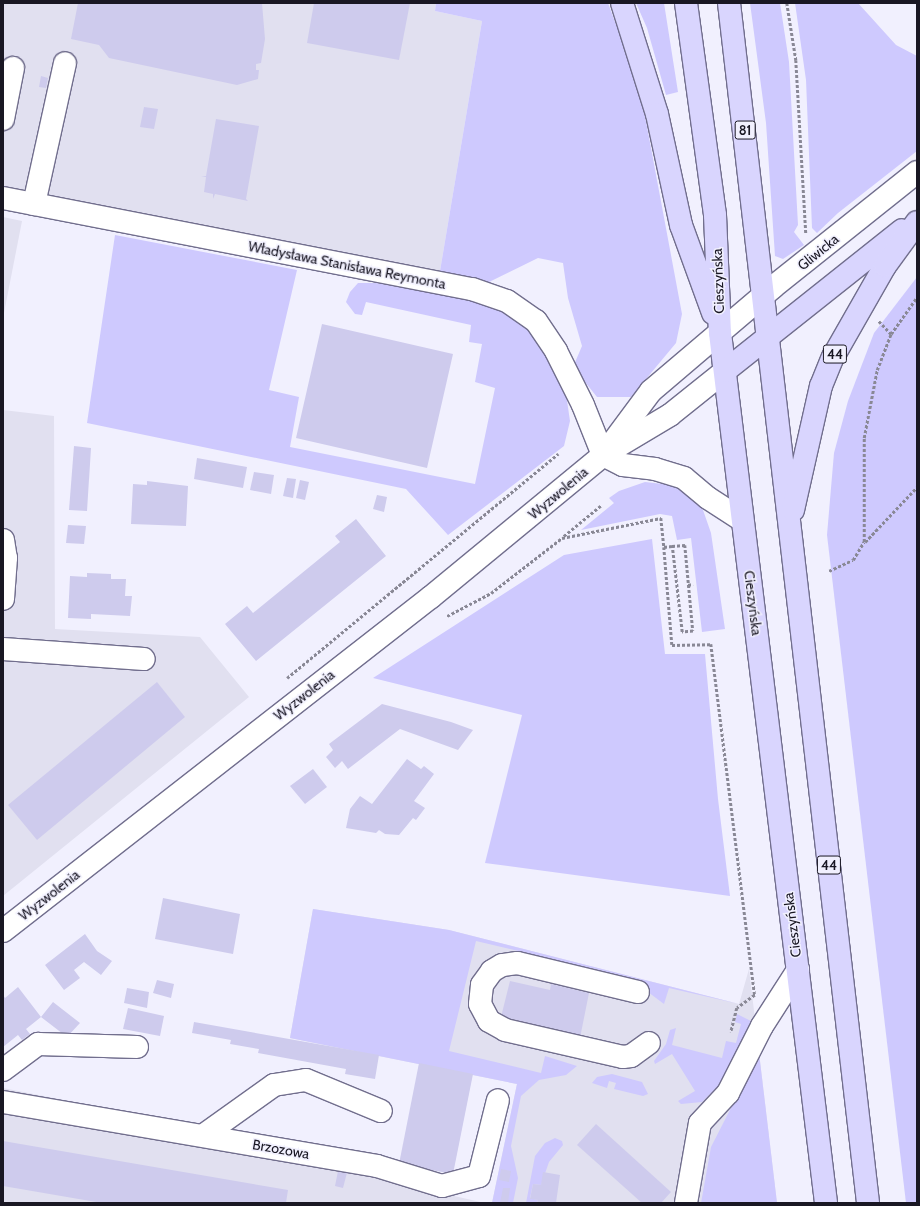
<!DOCTYPE html>
<html>
<head>
<meta charset="utf-8">
<style>
  body { margin:0 }
  #map { position:relative; width:920px; height:1206px; overflow:hidden; background:#f1f0fe; font-family:Cabin,sans-serif }
  div>[style] { position:absolute }
  .built>* { inset:0; background:#e1e0f0 }
  .green>* { inset:0; background:#cec9fe }
  .building>* { inset:0; background:#cecbed }
  .path>* { height:2.5px; margin-top:-1.25px; transform-origin:0; background:repeating-linear-gradient(90deg,#898895 0 3px,transparent 0 5px) }
  .roads { filter:drop-shadow(1px 0 #716e8d) drop-shadow(-1px 0 #716e8d) drop-shadow(0 1px #716e8d) drop-shadow(0 -1px #716e8d) }
  .minor>* { height:22px; margin:-11px; padding:0 11px; transform-origin:11px; border-radius:11px; background:#fff }
  .major>* { height:22px; margin:-11px; padding:0 11px; transform-origin:11px; border-radius:11px; background:#d9d5fe }
  span { translate:-50% -50%; white-space:nowrap; text-align:center; line-height:1.15; -webkit-text-stroke:3px #f1f0fe; paint-order:stroke }
  .shield-label span { padding:1px 3px; background:#f1f0fe; border:1px solid; border-radius:3px; -webkit-text-stroke-width:0 }
  .shield-label { font-size:13px; color:#191723; font-weight:700 }
  .street-label { font-size:14px; color:#191723 }
  .frame { position:absolute; inset:0; border:4px solid #191723; pointer-events:none }
</style>
</head>
<body>
<div id="map">
  <div class="built">
    <div style="clip-path:polygon(3px 3px,436px 3px,435px 11px,482px 21px,440px 271px,3px 186px)"></div>
    <div style="clip-path:polygon(3px 217px,22px 221px,3px 318px)"></div>
    <div style="clip-path:polygon(3px 410px,54px 416px,55px 629px,200px 637px,249px 697px,3px 896px)"></div>
    <div style="clip-path:polygon(313px 909px,449px 930px,739px 1004px,749px 969px,777px 1203px,492px 1203px,517px 1084px,290px 1038px)"></div>
    <div style="clip-path:polygon(3px 1088px,195px 1126px,356px 1151px,370px 1177px,485px 1203px,3px 1203px)"></div>
  </div>
  <div class="green">
    <div style="clip-path:polygon(436px 3px,608px 3px,640px 89px,682px 314px,676px 343px,631px 397px,597px 397px,573px 367px,582px 346px,568px 298px,563px 263px,538px 258px,485px 284px,440px 271px,482px 21px,435px 11px)"></div>
    <div style="clip-path:polygon(636px 3px,664px 3px,678px 92px,666px 95px,647px 28px)"></div>
    <div style="clip-path:polygon(750px 3px,780px 3px,789px 62px,798px 225px,794px 232px,804px 245px,783px 259px,775px 256px,766px 123px)"></div>
    <div style="clip-path:polygon(795px 3px,858px 3px,896px 45px,917px 56px,917px 151px,838px 213px,817px 233px,812px 228px,806px 80px)"></div>
    <div style="clip-path:polygon(115px 235px,297px 270px,269px 390px,299px 397px,290px 447px,475px 484px,495px 388px,475px 382px,482px 344px,469px 342px,471px 325px,366px 302px,362px 315px,355px 314px,346px 302px,350px 292px,358px 283px,376px 283px,469px 300px,508px 311px,529px 330px,564px 380px,570px 421px,564px 446px,448px 535px,406px 489px,87px 423px)"></div>
    <div style="clip-path:polygon(917px 277px,917px 1203px,906px 1203px,827px 535px,834px 453px,848px 401px,874px 333px)"></div>
    <div style="clip-path:polygon(645px 482px,672px 485px,689px 492px,703px 510px,711px 533px,725px 629px,702px 632px,691px 538px,677px 540px,672px 516px,660px 514px,581px 530px,614px 503px,609px 498px,619px 491px)"></div>
    <div style="clip-path:polygon(652px 539px,665px 654px,705px 654px,718px 799px,730px 896px,485px 863px,522px 715px,373px 678px,564px 555px)"></div>
    <div style="clip-path:polygon(313px 909px,449px 930px,739px 1004px,669px 988px,664px 1004px,628px 977px,476px 941px,449px 1051px,541px 1073px,545px 1056px,577px 1066px,566px 1075px,539px 1080px,521px 1096px,511px 1146px,518px 1178px,513px 1203px,492px 1203px,517px 1084px,290px 1038px)"></div>
    <div style="clip-path:polygon(737px 1014px,751px 1021px,719px 1085px,702px 1102px,681px 1104px,678px 1101px,695px 1091px,672px 1054px,655px 1064px,654px 1061px,666px 1044px,670px 1030px,676px 1028px,672px 1045px,722px 1058px,726px 1041px,736px 1043px,741px 1024px,735px 1022px)"></div>
    <div style="clip-path:polygon(759px 1053px,777px 1203px,701px 1203px,711px 1147px)"></div>
    <div style="clip-path:polygon(612px 1074px,642px 1082px,648px 1094px,643px 1096px,614px 1089px,616px 1083px,609px 1081px,607px 1088px,592px 1083px,597px 1077px)"></div>
    <div style="clip-path:polygon(555px 1138px,562px 1141px,563px 1145px,549px 1162px,541px 1185px,533px 1184px,530px 1198px,538px 1200px,537px 1203px,526px 1203px,535px 1156px,545px 1143px)"></div>
  </div>
  <div class="building">
    <div style="clip-path:polygon(78px 3px,262px 3px,265px 39px,261px 63px,256px 64px,256px 70px,259px 70px,258px 79px,237px 85px,109px 58px,99px 45px,71px 39px)"></div>
    <div style="clip-path:polygon(314px 3px,410px 3px,399px 60px,307px 43px)"></div>
    <div style="clip-path:polygon(41px 76px,48px 78px,46px 88px,39px 87px)"></div>
    <div style="clip-path:polygon(144px 107px,158px 109px,154px 129px,140px 127px)"></div>
    <div style="clip-path:polygon(216px 119px,259px 126px,246px 199px,248px 201px,215px 194px,213px 199px,213px 194px,204px 192px,206px 177px,201px 176px,206px 176px)"></div>
    <div style="clip-path:polygon(322px 324px,453px 354px,427px 468px,296px 438px)"></div>
    <div style="clip-path:polygon(74px 446px,91px 448px,87px 511px,69px 510px)"></div>
    <div style="clip-path:polygon(197px 458px,247px 467px,243px 488px,194px 479px)"></div>
    <div style="clip-path:polygon(254px 472px,274px 475px,271px 494px,250px 490px)"></div>
    <div style="clip-path:polygon(287px 478px,296px 479px,293px 498px,283px 496px)"></div>
    <div style="clip-path:polygon(300px 480px,309px 482px,305px 500px,296px 498px)"></div>
    <div style="clip-path:polygon(147px 481px,188px 486px,186px 526px,131px 524px,133px 484px,147px 485px)"></div>
    <div style="clip-path:polygon(377px 495px,387px 497px,384px 512px,373px 509px)"></div>
    <div style="clip-path:polygon(356px 519px,386px 556px,256px 661px,225px 624px,247px 606px,253px 613px,340px 542px,335px 536px)"></div>
    <div style="clip-path:polygon(68px 525px,86px 526px,84px 544px,66px 543px)"></div>
    <div style="clip-path:polygon(87px 573px,111px 574px,111px 579px,126px 579px,125px 596px,132px 596px,130px 616px,91px 614px,91px 619px,68px 618px,70px 576px,87px 577px)"></div>
    <div style="clip-path:polygon(157px 682px,185px 717px,37px 840px,8px 805px)"></div>
    <div style="clip-path:polygon(382px 704px,451px 722px,473px 730px,458px 750px,400px 729px,348px 769px,342px 761px,335px 768px,326px 757px,333px 750px,329px 744px)"></div>
    <div style="clip-path:polygon(407px 759px,421px 769px,424px 766px,434px 774px,414px 801px,425px 808px,416px 820px,413px 818px,399px 835px,385px 834px,379px 830px,376px 833px,346px 828px,350px 809px,360px 796px,372px 804px)"></div>
    <div style="clip-path:polygon(313px 769px,327px 787px,305px 804px,290px 786px)"></div>
    <div style="clip-path:polygon(163px 898px,240px 914px,233px 954px,155px 939px)"></div>
    <div style="clip-path:polygon(85px 934px,97px 951px,112px 961px,101px 975px,84px 962px,74px 970px,80px 978px,64px 990px,45px 965px)"></div>
    <div style="clip-path:polygon(157px 980px,174px 984px,171px 998px,153px 993px)"></div>
    <div style="clip-path:polygon(510px 981px,550px 990px,551px 984px,589px 993px,580px 1038px,500px 1021px)"></div>
    <div style="clip-path:polygon(18px 987px,41px 1017px,53px 1002px,80px 1023px,67px 1037px,41px 1017px,26px 1029px,30px 1034px,22px 1040px,18px 1035px,3px 1047px,3px 995px,5px 998px)"></div>
    <div style="clip-path:polygon(127px 988px,149px 992px,147px 1008px,124px 1003px)"></div>
    <div style="clip-path:polygon(128px 1008px,164px 1016px,160px 1036px,123px 1029px)"></div>
    <div style="clip-path:polygon(194px 1022px,379px 1055px,375px 1079px,345px 1074px,346px 1069px,258px 1053px,259px 1049px,230px 1044px,231px 1040px,192px 1033px)"></div>
    <div style="clip-path:polygon(419px 1063px,473px 1074px,453px 1174px,399px 1164px)"></div>
    <div style="clip-path:polygon(596px 1124px,671px 1192px,661px 1203px,642px 1203px,577px 1145px)"></div>
    <div style="clip-path:polygon(3px 1141px,288px 1190px,286px 1203px,102px 1203px,3px 1186px)"></div>
    <div style="clip-path:polygon(339px 1166px,348px 1169px,343px 1188px,335px 1186px)"></div>
    <div style="clip-path:polygon(501px 1169px,511px 1171px,509px 1182px,499px 1180px)"></div>
    <div style="clip-path:polygon(543px 1172px,560px 1175px,556px 1203px,537px 1203px,538px 1200px,530px 1199px,533px 1184px,541px 1185px)"></div>
    <div style="clip-path:polygon(503px 1188px,510px 1188px,508px 1203px,500px 1203px)"></div>
  </div>
  <div class="path">
    <div style="left:787px;top:3px;width:58px;rotate:81deg"></div>
    <div style="left:796px;top:60px;width:173px;rotate:86.7deg"></div>
    <div style="left:879px;top:321px;width:18px;rotate:47deg"></div>
    <div style="left:601px;top:506px;width:50px;rotate:140.6deg"></div>
    <div style="left:562px;top:538px;width:101px;rotate:-11.4deg"></div>
    <div style="left:661px;top:518px;width:29px;rotate:84deg"></div>
    <div style="left:664px;top:547px;width:8px;rotate:-7deg"></div>
    <div style="left:672px;top:546px;width:13px;rotate:-4deg"></div>
    <div style="left:685px;top:545px;width:86px;rotate:84.7deg"></div>
    <div style="left:693px;top:631px;width:11px;rotate:175deg"></div>
    <div style="left:682px;top:632px;width:87px;rotate:-96.6deg"></div>
    <div style="left:865px;top:542px;width:76px;rotate:-46.6deg"></div>
    <div style="left:664px;top:547px;width:98px;rotate:85.3deg"></div>
    <div style="left:672px;top:645px;width:39px;rotate:-1deg"></div>
    <div style="left:711px;top:644px;width:354px;rotate:82.9deg"></div>
    <div style="left:755px;top:995px;width:22px;rotate:144deg"></div>
    <div style="left:737px;top:1008px;width:25px;rotate:104deg"></div>
    <div style="left:829px;top:571px;width:26px;rotate:-25deg"></div>
    <div style="left:853px;top:560px;width:21px;rotate:-59deg"></div>
    <div style="left:864px;top:542px;width:104px;rotate:-90deg"></div>
    <div style="left:864px;top:438px;width:69px;rotate:-79.2deg"></div>
    <div style="left:877px;top:370px;width:39px;rotate:-69deg"></div>
    <div style="left:891px;top:334px;width:45px;rotate:-54.9deg"></div>
    <div style="left:688px;top:585px;width:5px;rotate:-11deg"></div>
    <div style="left:447px;top:616px;width:50px;rotate:-27.6deg"></div>
    <div style="left:491px;top:593px;width:90px;rotate:-37.8deg"></div>
    <div style="left:287px;top:678px;width:352px;rotate:-39.6deg"></div>
  </div>
  <div class="roads">
    <div class="minor">
      <div style="left:3px;top:119px;width:52px;rotate:-78.9deg"></div>
      <div style="left:3px;top:198px;width:478px;rotate:11deg"></div>
      <div style="left:472px;top:289px;width:37px;rotate:19deg"></div>
      <div style="left:507px;top:301px;width:35px;rotate:35deg"></div>
      <div style="left:536px;top:321px;width:36px;rotate:56deg"></div>
      <div style="left:556px;top:351px;width:60px;rotate:63.4deg"></div>
      <div style="left:583px;top:405px;width:54px;rotate:68.2deg"></div>
      <div style="left:34px;top:204px;width:144px;rotate:-77.6deg"></div>
      <div style="left:610px;top:446px;width:69px;rotate:-53.3deg"></div>
      <div style="left:651px;top:391px;width:160px;rotate:-40.4deg"></div>
      <div style="left:773px;top:287px;width:184px;rotate:-38.6deg"></div>
      <div style="left:603px;top:455px;width:22px;rotate:27deg"></div>
      <div style="left:623px;top:465px;width:32px;rotate:7deg"></div>
      <div style="left:655px;top:469px;width:30px;rotate:17deg"></div>
      <div style="left:684px;top:478px;width:31px;rotate:40deg"></div>
      <div style="left:708px;top:498px;width:40px;rotate:32.9deg"></div>
      <div style="left:3px;top:540px;width:18px;rotate:81deg"></div>
      <div style="left:3px;top:557px;width:3px;rotate:18deg"></div>
      <div style="left:6px;top:558px;width:41px;rotate:94.2deg"></div>
      <div style="left:3px;top:649px;width:141px;rotate:4.1deg"></div>
      <div style="left:3px;top:931px;width:543px;rotate:-37.97deg"></div>
      <div style="left:431px;top:597px;width:223px;rotate:-39.5deg"></div>
      <div style="left:603px;top:455px;width:78px;rotate:-30.8deg"></div>
      <div style="left:670px;top:415px;width:70px;rotate:-38.7deg"></div>
      <div style="left:638px;top:992px;width:124px;rotate:-166.5deg"></div>
      <div style="left:517px;top:963px;width:15px;rotate:172deg"></div>
      <div style="left:502px;top:965px;width:12px;rotate:149deg"></div>
      <div style="left:492px;top:971px;width:17px;rotate:126deg"></div>
      <div style="left:482px;top:985px;width:19px;rotate:96deg"></div>
      <div style="left:480px;top:1004px;width:19px;rotate:62deg"></div>
      <div style="left:489px;top:1021px;width:18px;rotate:29deg"></div>
      <div style="left:505px;top:1030px;width:121px;rotate:12.9deg"></div>
      <div style="left:623px;top:1057px;width:8px;rotate:-7deg"></div>
      <div style="left:631px;top:1056px;width:22px;rotate:-36deg"></div>
      <div style="left:3px;top:1070px;width:44px;rotate:-36.6deg"></div>
      <div style="left:38px;top:1044px;width:99px;rotate:1.7deg"></div>
      <div style="left:3px;top:1102px;width:379px;rotate:9.7deg"></div>
      <div style="left:377px;top:1166px;width:68px;rotate:17.1deg"></div>
      <div style="left:442px;top:1186px;width:38px;rotate:-15deg"></div>
      <div style="left:479px;top:1176px;width:78px;rotate:-76deg"></div>
      <div style="left:204px;top:1135px;width:86px;rotate:-35.5deg"></div>
      <div style="left:274px;top:1085px;width:32px;rotate:-9deg"></div>
      <div style="left:306px;top:1080px;width:81px;rotate:22.5deg"></div>
      <div style="left:686px;top:1203px;width:81px;rotate:-80.1deg"></div>
      <div style="left:700px;top:1123px;width:41px;rotate:-47deg"></div>
      <div style="left:728px;top:1093px;width:75px;rotate:-63.1deg"></div>
      <div style="left:762px;top:1026px;width:67px;rotate:-57.3deg"></div>
    </div>
    <div class="major">
      <div style="left:622px;top:3px;width:116px;rotate:72.5deg"></div>
      <div style="left:657px;top:114px;width:114px;rotate:77.8deg"></div>
      <div style="left:681px;top:225px;width:94px;rotate:70deg"></div>
      <div style="left:686px;top:3px;width:214px;rotate:82.2deg"></div>
      <div style="left:715px;top:215px;width:118px;rotate:87.6deg"></div>
      <div style="left:720px;top:333px;width:876px;rotate:83.05deg"></div>
      <div style="left:729px;top:3px;width:1208px;rotate:83.39deg"></div>
      <div style="left:725px;top:371px;width:226px;rotate:-38.5deg"></div>
      <div style="left:793px;top:510px;width:127px;rotate:-77.3deg"></div>
      <div style="left:821px;top:386px;width:31px;rotate:-68deg"></div>
      <div style="left:833px;top:357px;width:105px;rotate:-60.3deg"></div>
      <div style="left:885px;top:266px;width:54px;rotate:-54deg"></div>
    </div>
  </div>
  <div class="shield-label">
    <span style="left:745px;top:130px">81</span>
    <span style="left:835px;top:354px">44</span>
    <span style="left:829px;top:865px">44</span>
  </div>
  <div class="street-label">
    <span style="left:818px;top:252px;rotate:-39deg">Gliwicka</span>
    <span style="left:347px;top:265px;rotate:11deg">Władysława Stanisława Reymonta</span>
    <span style="left:718px;top:281px;rotate:-92deg">Cieszyńska</span>
    <span style="left:558px;top:493px;rotate:-40deg">Wyzwolenia</span>
    <span style="left:753px;top:603px;rotate:83deg">Cieszyńska</span>
    <span style="left:304px;top:695px;rotate:-38deg">Wyzwolenia</span>
    <span style="left:49px;top:895px;rotate:-38deg">Wyzwolenia</span>
    <span style="left:792px;top:925px;rotate:-97deg">Cieszyńska</span>
    <span style="left:281px;top:1149px;rotate:10deg">Brzozowa</span>
  </div>
  <div class="frame"></div>
</div>
</body>
</html>
